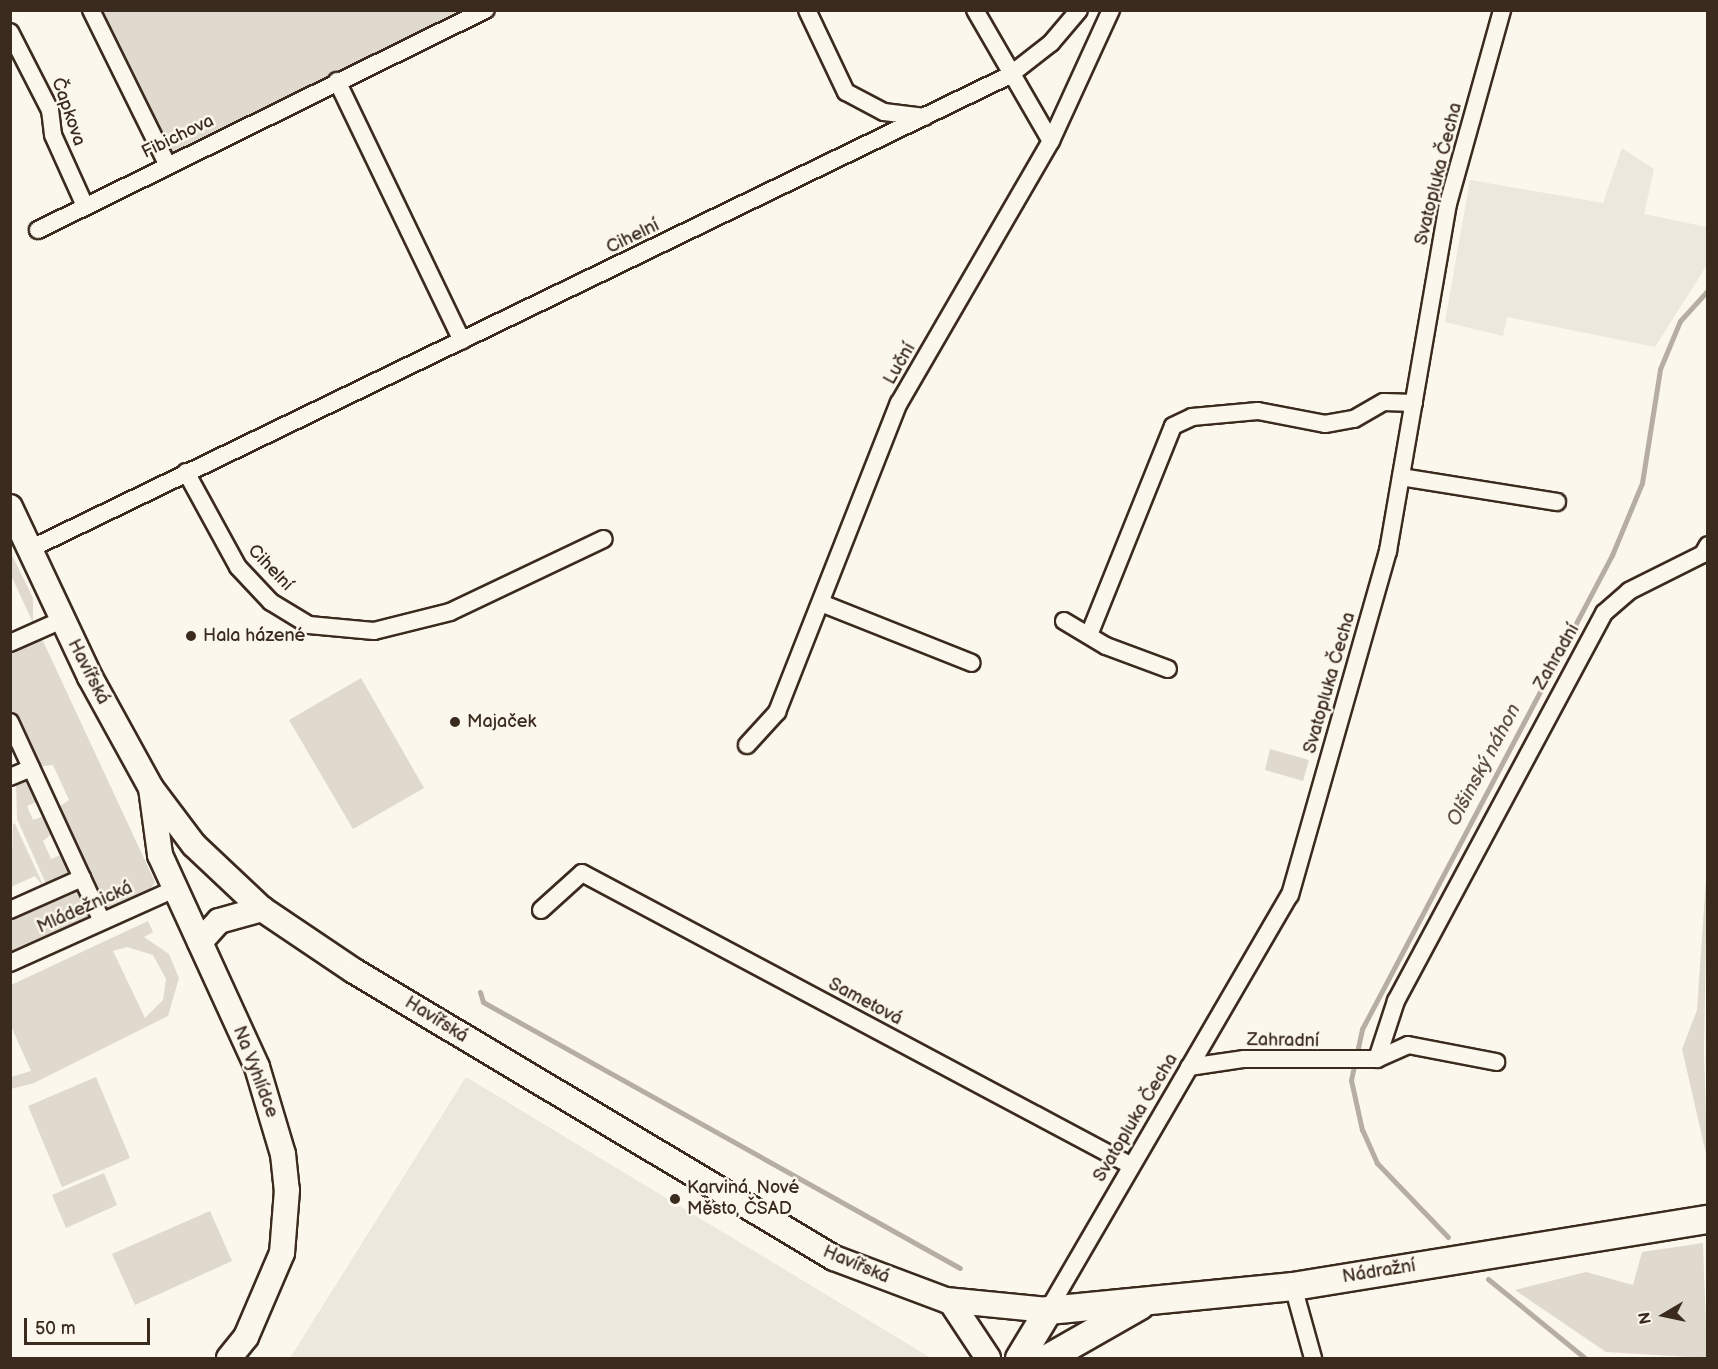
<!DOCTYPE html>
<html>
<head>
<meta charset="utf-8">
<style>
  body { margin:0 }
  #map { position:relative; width:1718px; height:1369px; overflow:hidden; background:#fbf7ec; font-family:"Balsamiq Sans",sans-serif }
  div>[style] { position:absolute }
  .built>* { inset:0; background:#ede8dd }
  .green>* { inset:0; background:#dfd9ce }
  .stream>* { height:5px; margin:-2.5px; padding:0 2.5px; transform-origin:2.5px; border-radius:2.5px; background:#b6aea2 }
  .roads { filter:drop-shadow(2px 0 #3b2a1e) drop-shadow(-2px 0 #3b2a1e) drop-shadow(0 2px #3b2a1e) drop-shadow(0 -2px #3b2a1e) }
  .street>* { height:16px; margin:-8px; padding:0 8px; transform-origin:8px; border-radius:8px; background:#fbf7ec }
  .secondary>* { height:24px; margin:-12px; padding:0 12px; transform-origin:12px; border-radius:12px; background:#fbf7ec }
  .primary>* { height:27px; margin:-13.5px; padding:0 13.5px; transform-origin:13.5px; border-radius:13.5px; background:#fbf7ec }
  .dots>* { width:16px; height:16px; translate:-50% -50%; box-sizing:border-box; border:3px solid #fbf7ec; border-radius:50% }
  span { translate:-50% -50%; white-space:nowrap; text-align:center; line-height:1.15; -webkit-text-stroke:5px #fbf7ec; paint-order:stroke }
  .street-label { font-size:18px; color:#3b2a1e }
  .poi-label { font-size:18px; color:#3b2a1e }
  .left { translate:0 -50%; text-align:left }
  .water-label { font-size:20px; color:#605246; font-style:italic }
  .frame { position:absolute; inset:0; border:12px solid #3b2a1e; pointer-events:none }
  .north { position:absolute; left:1634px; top:1285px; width:60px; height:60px; -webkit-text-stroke:4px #fbf7ec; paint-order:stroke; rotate:261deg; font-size:16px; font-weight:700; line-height:24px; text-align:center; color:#3b2a1e }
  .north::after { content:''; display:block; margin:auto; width:21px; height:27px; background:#3b2a1e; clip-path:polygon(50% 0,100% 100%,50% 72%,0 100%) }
  .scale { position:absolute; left:24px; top:1318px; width:126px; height:27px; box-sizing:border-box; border:3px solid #3b2a1e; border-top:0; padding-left:8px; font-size:18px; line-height:21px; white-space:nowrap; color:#3b2a1e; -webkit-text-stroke:4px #fbf7ec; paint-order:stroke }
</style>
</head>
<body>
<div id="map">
  <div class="built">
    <div style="clip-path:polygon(1622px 148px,1654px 169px,1644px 214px,1707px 227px,1707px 265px,1655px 347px,1507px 317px,1503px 336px,1445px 322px,1470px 180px,1603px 203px)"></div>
    <div style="clip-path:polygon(466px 1077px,931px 1358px,290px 1358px)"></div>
  </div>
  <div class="green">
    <div style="clip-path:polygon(101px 11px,463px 11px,170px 154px)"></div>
    <div style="clip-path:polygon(10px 551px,33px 598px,33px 623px,11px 575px)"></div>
    <div style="clip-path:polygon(30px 640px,43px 641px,155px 882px,147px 894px,110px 911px,103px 909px,56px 809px,69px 800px,53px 765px,35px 767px,11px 713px,10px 649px)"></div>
    <div style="clip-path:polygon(361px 678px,424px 788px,353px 829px,289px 720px)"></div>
    <div style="clip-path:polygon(1270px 749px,1309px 760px,1303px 781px,1265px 770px)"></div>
    <div style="clip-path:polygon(27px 779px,41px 800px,27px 806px,33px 820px,47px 815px,49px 832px,56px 830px,43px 841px,51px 859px,63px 854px,71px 868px,68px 877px,47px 886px,17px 819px,16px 782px)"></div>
    <div style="clip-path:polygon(13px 823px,15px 824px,45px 889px,35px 876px,11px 887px)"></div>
    <div style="clip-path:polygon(1707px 864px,1704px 1052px,1707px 1158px,1682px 1049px,1697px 1010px)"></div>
    <div style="clip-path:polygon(71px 889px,84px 894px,89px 912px,84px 923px,11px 957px,10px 914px)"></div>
    <div style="clip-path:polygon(evenodd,148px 921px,153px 932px,144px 937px,169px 954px,179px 978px,168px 1016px,34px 1083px,11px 1089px,11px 1077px,31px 1071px,11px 1026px,11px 985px,148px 921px,127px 947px,153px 955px,166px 979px,163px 1000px,145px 1018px,113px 951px,127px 947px)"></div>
    <div style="clip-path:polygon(96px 1077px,130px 1158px,62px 1187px,28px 1106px)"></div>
    <div style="clip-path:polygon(104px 1173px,117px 1205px,66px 1228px,52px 1195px)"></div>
    <div style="clip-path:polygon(210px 1211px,232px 1261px,135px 1305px,112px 1254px)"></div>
    <div style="clip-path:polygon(1703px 1243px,1707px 1358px,1606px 1352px,1515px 1290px,1586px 1272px,1633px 1285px,1642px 1252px)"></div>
  </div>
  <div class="stream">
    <div style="left:480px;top:992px;width:10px;rotate:73deg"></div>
    <div style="left:483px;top:1002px;width:546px;rotate:29.15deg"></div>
    <div style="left:1448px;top:1237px;width:103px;rotate:-133.8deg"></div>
    <div style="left:1377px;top:1163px;width:36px;rotate:-114deg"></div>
    <div style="left:1362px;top:1130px;width:51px;rotate:-102.4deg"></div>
    <div style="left:1351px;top:1080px;width:52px;rotate:-77.8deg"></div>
    <div style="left:1362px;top:1029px;width:536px;rotate:-62.19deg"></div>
    <div style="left:1612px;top:555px;width:78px;rotate:-67.4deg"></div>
    <div style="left:1642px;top:483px;width:115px;rotate:-81deg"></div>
    <div style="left:1660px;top:369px;width:52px;rotate:-67.4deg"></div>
    <div style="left:1680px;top:321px;width:42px;rotate:-47.9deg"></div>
    <div style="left:1488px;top:1279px;width:125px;rotate:39.2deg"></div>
  </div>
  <div class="roads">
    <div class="street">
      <div style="left:91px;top:10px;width:172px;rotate:63.7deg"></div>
      <div style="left:807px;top:10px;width:91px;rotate:64.6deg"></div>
      <div style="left:846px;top:92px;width:43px;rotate:27.8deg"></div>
      <div style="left:884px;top:112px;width:41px;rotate:7deg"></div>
      <div style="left:975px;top:10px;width:151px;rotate:59.9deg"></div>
      <div style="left:10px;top:32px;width:88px;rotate:62.9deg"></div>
      <div style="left:50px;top:110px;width:25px;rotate:83deg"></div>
      <div style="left:53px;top:135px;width:78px;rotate:65.7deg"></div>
      <div style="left:337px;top:81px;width:288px;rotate:64.3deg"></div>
      <div style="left:38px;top:230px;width:499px;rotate:-26.2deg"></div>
      <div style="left:186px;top:472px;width:108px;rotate:61.3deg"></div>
      <div style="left:238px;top:567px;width:48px;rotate:46.7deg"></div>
      <div style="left:271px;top:602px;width:44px;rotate:31.2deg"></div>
      <div style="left:309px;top:625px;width:65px;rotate:5.3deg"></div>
      <div style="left:374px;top:631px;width:78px;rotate:-14deg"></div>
      <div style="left:450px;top:612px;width:170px;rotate:-25.4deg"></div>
      <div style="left:1401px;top:477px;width:158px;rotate:9.1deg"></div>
      <div style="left:30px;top:549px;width:1089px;rotate:-25.81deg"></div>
      <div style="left:1010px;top:75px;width:52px;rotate:-38deg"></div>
      <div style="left:1051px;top:43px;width:43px;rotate:-49.7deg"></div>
      <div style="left:821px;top:603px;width:162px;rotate:21.7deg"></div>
      <div style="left:1064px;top:621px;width:49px;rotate:30.8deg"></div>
      <div style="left:1106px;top:646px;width:66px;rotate:20.4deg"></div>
      <div style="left:1089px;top:635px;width:225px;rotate:-68.1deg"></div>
      <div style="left:1173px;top:426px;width:21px;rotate:-25deg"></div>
      <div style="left:1192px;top:417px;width:66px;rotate:-5.2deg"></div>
      <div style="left:1258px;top:411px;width:68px;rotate:11deg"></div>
      <div style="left:1325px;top:424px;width:29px;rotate:-10deg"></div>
      <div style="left:1354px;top:419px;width:34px;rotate:-30deg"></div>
      <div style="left:1384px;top:402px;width:30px;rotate:2deg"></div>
      <div style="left:10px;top:643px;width:57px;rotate:-23.9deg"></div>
      <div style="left:10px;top:722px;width:219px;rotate:65.2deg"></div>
      <div style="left:747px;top:745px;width:45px;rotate:-47.7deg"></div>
      <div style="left:777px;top:712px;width:332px;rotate:-68.5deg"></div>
      <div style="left:899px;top:403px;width:303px;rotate:-59.9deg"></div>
      <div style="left:1051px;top:141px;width:144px;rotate:-65.4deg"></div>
      <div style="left:10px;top:777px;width:23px;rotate:-23deg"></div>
      <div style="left:10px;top:910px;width:79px;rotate:-24deg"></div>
      <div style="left:541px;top:910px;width:55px;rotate:-42.1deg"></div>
      <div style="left:582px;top:873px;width:621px;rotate:28.05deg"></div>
      <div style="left:10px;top:963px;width:181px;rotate:-24.2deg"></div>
      <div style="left:1377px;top:1059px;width:61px;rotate:-71.9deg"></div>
      <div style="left:1396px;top:1001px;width:440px;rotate:-61.8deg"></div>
      <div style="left:1604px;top:613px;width:33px;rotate:-41deg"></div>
      <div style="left:1629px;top:591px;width:83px;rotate:-26.6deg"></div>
      <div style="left:1703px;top:554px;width:10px;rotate:-61deg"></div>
      <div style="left:1189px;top:1067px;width:56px;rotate:-8.3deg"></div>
      <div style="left:1244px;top:1059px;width:133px"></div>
      <div style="left:1377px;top:1059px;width:34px;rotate:-24deg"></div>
      <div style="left:1408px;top:1045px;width:90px;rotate:10.9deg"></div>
      <div style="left:1293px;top:1286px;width:75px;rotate:74.5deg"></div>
      <div style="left:1048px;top:1310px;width:480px;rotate:-59.8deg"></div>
      <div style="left:1290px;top:895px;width:358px;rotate:-74.1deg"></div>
      <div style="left:1388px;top:551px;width:352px;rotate:-80.2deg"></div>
      <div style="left:1448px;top:204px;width:201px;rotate:-74.4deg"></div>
    </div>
    <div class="secondary">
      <div style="left:10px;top:507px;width:188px;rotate:64.8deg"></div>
      <div style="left:90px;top:677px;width:127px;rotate:61.2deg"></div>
      <div style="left:151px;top:788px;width:71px;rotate:53deg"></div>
      <div style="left:194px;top:845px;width:93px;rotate:43.3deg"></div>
      <div style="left:262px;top:909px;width:111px;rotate:34deg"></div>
      <div style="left:354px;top:971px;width:559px;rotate:30.88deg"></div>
      <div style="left:834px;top:1258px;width:120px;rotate:20.6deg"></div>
      <div style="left:946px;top:1300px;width:102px;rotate:5.6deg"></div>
      <div style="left:151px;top:788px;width:68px;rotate:82.3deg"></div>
      <div style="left:160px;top:855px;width:233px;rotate:65.4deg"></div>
      <div style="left:257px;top:1067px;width:91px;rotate:73.4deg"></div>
      <div style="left:283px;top:1154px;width:36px;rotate:84deg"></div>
      <div style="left:287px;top:1190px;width:63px;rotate:94.5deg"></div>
      <div style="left:282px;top:1253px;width:91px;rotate:113.2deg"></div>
      <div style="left:246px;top:1337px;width:27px;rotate:129deg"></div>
      <div style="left:200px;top:942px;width:28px;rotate:-48deg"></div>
      <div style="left:219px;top:921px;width:45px;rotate:-15.6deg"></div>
      <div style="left:951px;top:1302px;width:67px;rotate:56.5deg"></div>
    </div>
    <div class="primary">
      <div style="left:1019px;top:1358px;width:56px;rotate:-58.9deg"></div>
      <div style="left:1048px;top:1310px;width:246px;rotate:-5.6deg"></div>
      <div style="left:1293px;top:1286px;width:420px;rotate:-9.2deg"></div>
      <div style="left:1047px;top:1358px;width:107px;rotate:-29.7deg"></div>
    </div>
  </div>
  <div class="dots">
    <div style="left:191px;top:636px;background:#3b2a1e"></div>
    <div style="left:455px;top:722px;background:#3b2a1e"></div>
    <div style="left:675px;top:1199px;background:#3b2a1e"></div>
  </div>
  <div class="street-label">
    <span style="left:68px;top:112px;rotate:71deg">Čapkova</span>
    <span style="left:178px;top:137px;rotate:-26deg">Fibichova</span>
    <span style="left:1439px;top:174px;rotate:-76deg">Svatopluka Čecha</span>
    <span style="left:633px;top:237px;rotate:-26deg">Cihelní</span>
    <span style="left:900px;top:364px;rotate:-60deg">Luční</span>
    <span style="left:270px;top:568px;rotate:46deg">Cihelní</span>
    <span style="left:1557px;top:657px;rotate:-60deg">Zahradní</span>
    <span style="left:88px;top:672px;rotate:63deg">Havířská</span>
    <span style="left:1330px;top:683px;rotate:-74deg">Svatopluka Čecha</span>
    <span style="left:85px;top:908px;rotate:-24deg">Mládežnická</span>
    <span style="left:865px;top:1002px;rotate:28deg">Sametová</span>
    <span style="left:436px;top:1020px;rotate:32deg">Havířská</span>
    <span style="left:1283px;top:1041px;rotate:1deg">Zahradní</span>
    <span style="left:255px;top:1072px;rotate:69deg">Na Vyhlídce</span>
    <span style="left:1136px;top:1118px;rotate:-59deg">Svatopluka Čecha</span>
    <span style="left:856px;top:1265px;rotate:23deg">Havířská</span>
    <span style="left:1379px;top:1272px;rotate:-9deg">Nádražní</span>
  </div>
  <div class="poi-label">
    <span class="left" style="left:203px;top:636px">Hala házené</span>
    <span class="left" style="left:467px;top:722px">Majaček</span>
    <span class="left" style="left:687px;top:1199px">Karviná, Nové<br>Město, ČSAD</span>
  </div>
  <div class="water-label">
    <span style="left:1484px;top:765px;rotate:-62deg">Olšinský náhon</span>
  </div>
  <div class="frame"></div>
  <div class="north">N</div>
  <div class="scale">50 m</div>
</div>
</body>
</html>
